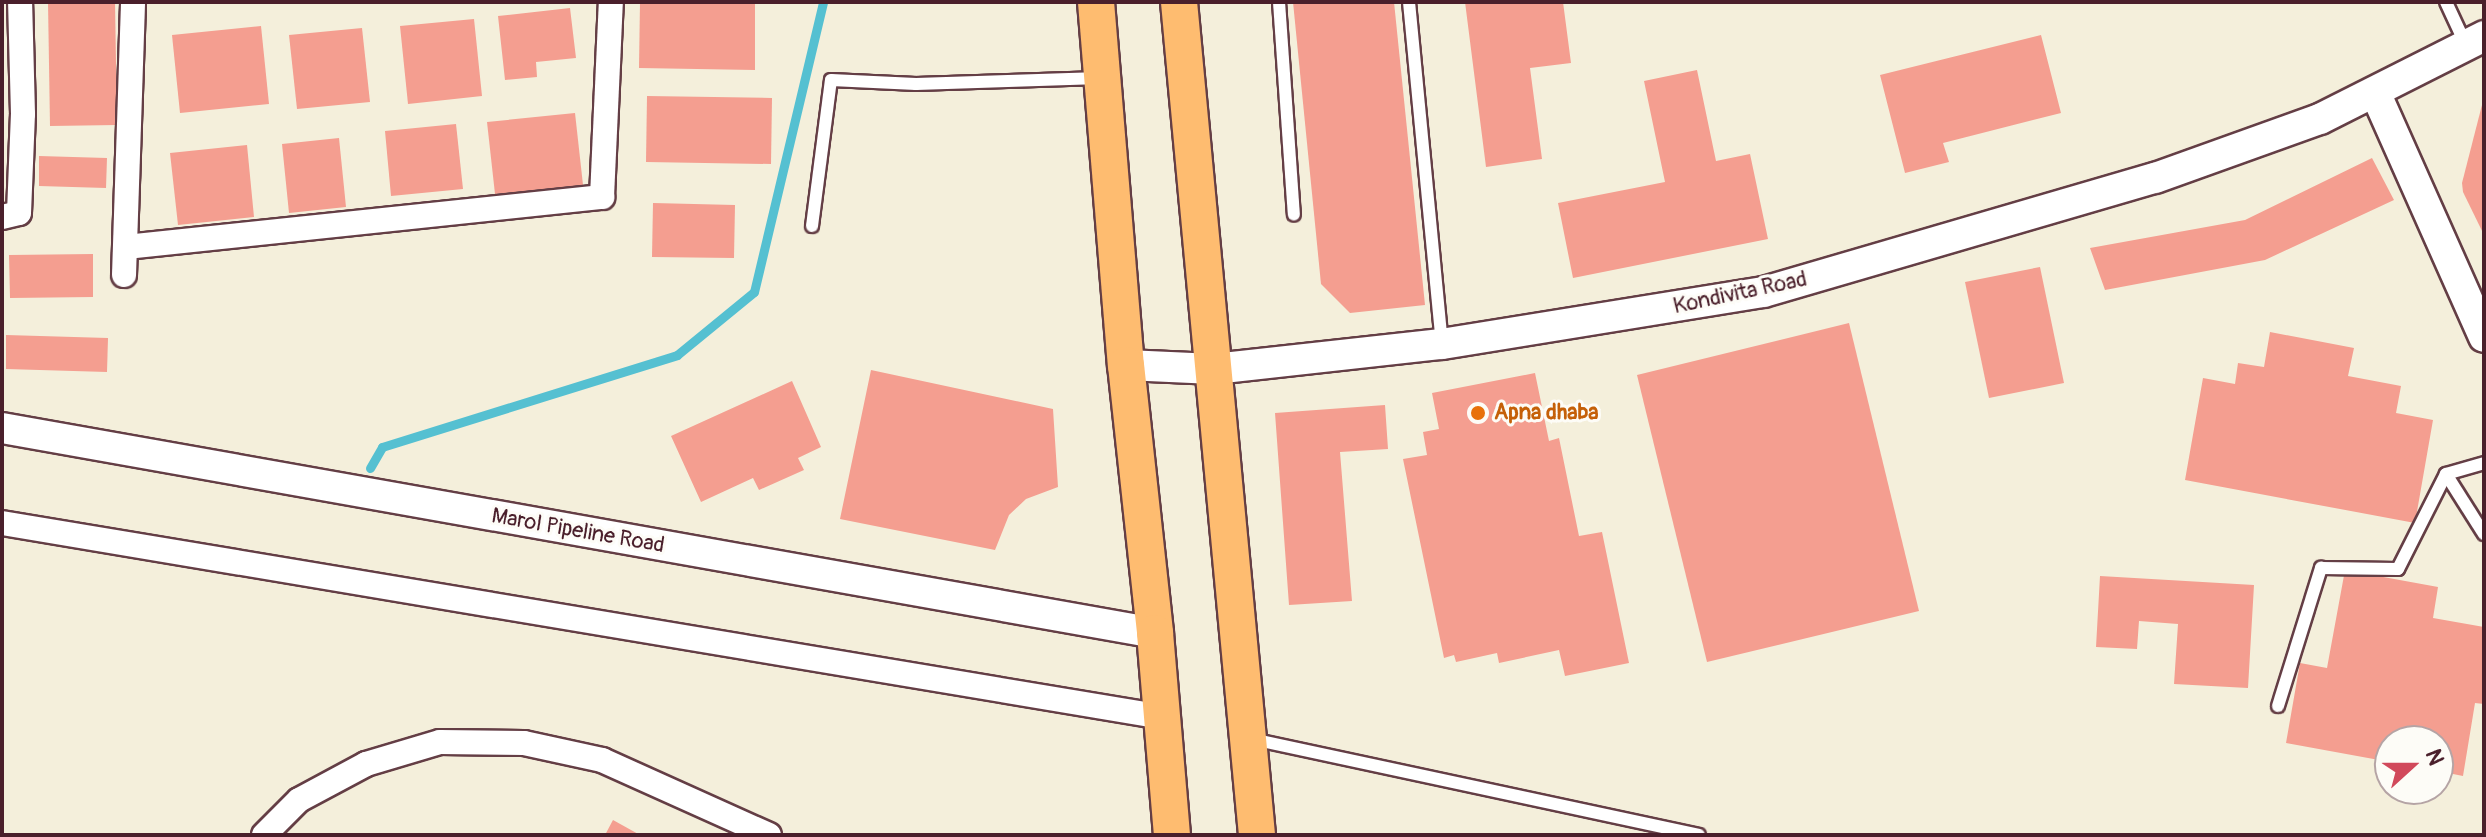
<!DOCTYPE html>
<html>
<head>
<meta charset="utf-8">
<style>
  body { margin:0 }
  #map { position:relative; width:2486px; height:837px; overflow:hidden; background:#f4efdb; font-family:Pangolin,sans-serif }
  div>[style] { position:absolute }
  .stream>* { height:9px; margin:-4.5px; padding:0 4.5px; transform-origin:4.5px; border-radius:4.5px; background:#55c0d1 }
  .building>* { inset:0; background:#f49e90 }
  .roads { filter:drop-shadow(2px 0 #643e45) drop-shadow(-2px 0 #643e45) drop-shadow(0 2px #643e45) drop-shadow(0 -2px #643e45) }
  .service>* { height:12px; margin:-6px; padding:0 6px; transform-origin:6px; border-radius:6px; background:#fff }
  .minor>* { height:24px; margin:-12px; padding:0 12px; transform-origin:12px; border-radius:12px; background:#fff }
  .tertiary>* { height:30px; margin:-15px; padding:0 15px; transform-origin:15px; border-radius:15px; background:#fff }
  .primary>* { height:36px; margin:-18px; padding:0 18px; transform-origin:18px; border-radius:18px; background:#febc70 }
  .dots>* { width:22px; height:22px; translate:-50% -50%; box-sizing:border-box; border:4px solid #fdfcf7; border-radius:50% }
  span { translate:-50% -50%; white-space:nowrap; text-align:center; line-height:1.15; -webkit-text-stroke:6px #fdfcf7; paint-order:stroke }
  .street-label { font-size:22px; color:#4a1f2b }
  .food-label { font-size:22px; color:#c56008; font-weight:700 }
  .left { translate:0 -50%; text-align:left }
  .frame { position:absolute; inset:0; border:4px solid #4a1f2b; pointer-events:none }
  .north { position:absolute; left:2374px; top:725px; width:80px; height:80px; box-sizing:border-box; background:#fdfcf7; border:2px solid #b5a4a5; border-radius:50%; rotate:69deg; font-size:22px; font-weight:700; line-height:32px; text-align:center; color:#4a1f2b }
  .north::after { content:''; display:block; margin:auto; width:28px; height:36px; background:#d1495b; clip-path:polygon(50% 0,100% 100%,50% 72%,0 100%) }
</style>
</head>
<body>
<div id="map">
  <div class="stream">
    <div style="left:370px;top:468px;width:24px;rotate:-60deg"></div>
    <div style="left:382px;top:447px;width:309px;rotate:-17.3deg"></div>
    <div style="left:677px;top:355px;width:99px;rotate:-39.3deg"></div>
    <div style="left:754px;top:292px;width:298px;rotate:-76.6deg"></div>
  </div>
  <div class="building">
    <div style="clip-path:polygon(48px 2px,115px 2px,117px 125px,50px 126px)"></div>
    <div style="clip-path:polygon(640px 2px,755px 2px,755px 70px,639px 68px)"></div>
    <div style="clip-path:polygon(1293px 2px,1394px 2px,1425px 305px,1350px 313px,1321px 284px)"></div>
    <div style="clip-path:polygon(1465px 2px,1563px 2px,1571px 63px,1530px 68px,1542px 159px,1486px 167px)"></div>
    <div style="clip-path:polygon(570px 8px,576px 58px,536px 62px,537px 77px,505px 80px,498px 16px)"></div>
    <div style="clip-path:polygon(474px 19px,482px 96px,408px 104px,400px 26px)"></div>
    <div style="clip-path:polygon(261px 26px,269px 104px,180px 113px,172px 35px)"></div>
    <div style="clip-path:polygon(362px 28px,370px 102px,297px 109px,289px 35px)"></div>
    <div style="clip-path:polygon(2041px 35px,2061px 113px,1943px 143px,1949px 162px,1905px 173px,1880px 75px)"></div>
    <div style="clip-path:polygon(1697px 70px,1716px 161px,1750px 154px,1768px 239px,1573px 278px,1558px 203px,1665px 182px,1644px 81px)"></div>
    <div style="clip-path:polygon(647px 96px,772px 98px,771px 164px,646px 162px)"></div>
    <div style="clip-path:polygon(2483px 101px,2484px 101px,2484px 235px,2463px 192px,2462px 183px)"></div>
    <div style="clip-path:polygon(575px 113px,583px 185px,495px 194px,487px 122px)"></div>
    <div style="clip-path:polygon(456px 124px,463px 189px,391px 196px,385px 131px)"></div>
    <div style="clip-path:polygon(339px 138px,346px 207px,289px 213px,282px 144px)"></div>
    <div style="clip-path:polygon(247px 145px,254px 217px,178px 225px,170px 153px)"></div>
    <div style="clip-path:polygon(39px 156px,107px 158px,106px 188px,39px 186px)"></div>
    <div style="clip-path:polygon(2372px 158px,2394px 200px,2265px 260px,2105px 290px,2090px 248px,2245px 220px)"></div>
    <div style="clip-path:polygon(653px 203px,735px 205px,734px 258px,652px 257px)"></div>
    <div style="clip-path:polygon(93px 254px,93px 297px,10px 298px,9px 255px)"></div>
    <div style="clip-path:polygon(2040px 267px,2064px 383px,1989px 398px,1965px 282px)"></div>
    <div style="clip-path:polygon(1849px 323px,1919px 611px,1707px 662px,1637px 375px)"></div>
    <div style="clip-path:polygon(2270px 332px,2354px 348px,2348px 376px,2401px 386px,2396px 413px,2433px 420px,2415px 523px,2185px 480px,2203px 378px,2235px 384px,2238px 363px,2264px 367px)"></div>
    <div style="clip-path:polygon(6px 335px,108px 338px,107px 372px,6px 369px)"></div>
    <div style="clip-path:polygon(871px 370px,1053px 409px,1058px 487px,1026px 499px,1009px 515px,995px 550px,840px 519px)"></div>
    <div style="clip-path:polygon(1535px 373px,1549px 441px,1559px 438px,1579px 536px,1602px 532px,1629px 663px,1565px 676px,1559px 650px,1499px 663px,1497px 653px,1456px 662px,1454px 655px,1444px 658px,1403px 459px,1427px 455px,1423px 432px,1439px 429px,1432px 393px)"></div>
    <div style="clip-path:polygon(792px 381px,821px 447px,798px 458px,804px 470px,759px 490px,753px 478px,701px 502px,671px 436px)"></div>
    <div style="clip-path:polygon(1385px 405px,1388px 449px,1340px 452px,1352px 601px,1289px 605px,1275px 413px)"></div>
    <div style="clip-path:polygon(2345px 570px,2438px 587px,2433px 618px,2484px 627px,2484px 704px,2475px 703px,2463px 776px,2438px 771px,2438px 741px,2390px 741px,2390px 762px,2286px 743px,2300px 663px,2327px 668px)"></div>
    <div style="clip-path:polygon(2100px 576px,2254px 585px,2248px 688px,2174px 684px,2178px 624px,2139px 621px,2137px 649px,2096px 647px)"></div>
    <div style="clip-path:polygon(613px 820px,640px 835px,605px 835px)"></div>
  </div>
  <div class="roads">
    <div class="service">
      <div style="left:1279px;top:2px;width:213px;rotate:86deg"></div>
      <div style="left:1409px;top:2px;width:344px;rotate:84.5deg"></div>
      <div style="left:2446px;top:2px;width:47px;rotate:65.1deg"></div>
      <div style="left:812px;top:226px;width:147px;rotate:-82.6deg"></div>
      <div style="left:831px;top:80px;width:85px;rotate:2.7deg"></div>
      <div style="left:916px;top:84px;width:184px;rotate:-1.9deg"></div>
      <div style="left:2446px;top:474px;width:71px;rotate:57.7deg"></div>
      <div style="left:2278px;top:706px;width:145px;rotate:-72.7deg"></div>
      <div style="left:2321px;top:568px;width:77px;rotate:0.7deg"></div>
      <div style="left:2398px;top:569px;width:106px;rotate:-63.2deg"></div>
      <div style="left:2446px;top:474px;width:40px;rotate:-16deg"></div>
      <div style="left:1252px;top:739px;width:457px;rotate:12.1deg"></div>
    </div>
    <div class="minor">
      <div style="left:2px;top:217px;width:17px;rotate:-13deg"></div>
      <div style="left:19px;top:213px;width:99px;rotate:-87.7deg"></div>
      <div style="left:23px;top:114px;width:112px;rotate:-91.5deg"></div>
      <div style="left:126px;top:247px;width:479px;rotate:-6deg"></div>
      <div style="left:602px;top:197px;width:195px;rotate:-87.4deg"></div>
      <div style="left:124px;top:275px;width:273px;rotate:-88.1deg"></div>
      <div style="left:2px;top:523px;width:1176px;rotate:9.49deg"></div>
      <div style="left:264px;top:835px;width:49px;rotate:-45deg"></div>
      <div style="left:299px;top:800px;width:76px;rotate:-28.2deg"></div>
      <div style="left:366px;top:764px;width:77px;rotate:-16.6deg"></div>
      <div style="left:440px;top:742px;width:84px;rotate:0.7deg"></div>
      <div style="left:524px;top:743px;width:80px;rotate:12.3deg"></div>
      <div style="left:602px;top:760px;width:183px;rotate:24.2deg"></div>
    </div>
    <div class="tertiary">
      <div style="left:2375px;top:92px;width:268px;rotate:66deg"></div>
      <div style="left:1126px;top:365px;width:88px;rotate:2.6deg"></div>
      <div style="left:1214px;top:369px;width:229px;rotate:-6.3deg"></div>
      <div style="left:1442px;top:344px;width:326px;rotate:-9.2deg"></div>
      <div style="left:1764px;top:292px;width:407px;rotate:-16.3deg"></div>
      <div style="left:2155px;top:178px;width:175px;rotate:-19.7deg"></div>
      <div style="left:2320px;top:119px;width:184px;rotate:-26.8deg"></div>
      <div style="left:2px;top:428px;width:1171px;rotate:10.08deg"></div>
    </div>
    <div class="primary">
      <div style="left:1096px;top:2px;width:364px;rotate:85.3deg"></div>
      <div style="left:1126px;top:365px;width:270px;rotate:83.8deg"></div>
      <div style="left:1155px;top:633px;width:203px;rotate:85.2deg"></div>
      <div style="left:1179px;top:2px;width:837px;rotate:84.65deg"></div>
    </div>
  </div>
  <div class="dots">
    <div style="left:1478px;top:413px;background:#e8710a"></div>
  </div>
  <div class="street-label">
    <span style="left:1740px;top:293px;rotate:-12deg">Kondivita Road</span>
    <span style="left:578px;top:531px;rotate:10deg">Marol Pipeline Road</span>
  </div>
  <div class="food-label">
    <span class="left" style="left:1494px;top:413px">Apna dhaba</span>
  </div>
  <div class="frame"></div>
  <div class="north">N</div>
</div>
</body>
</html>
